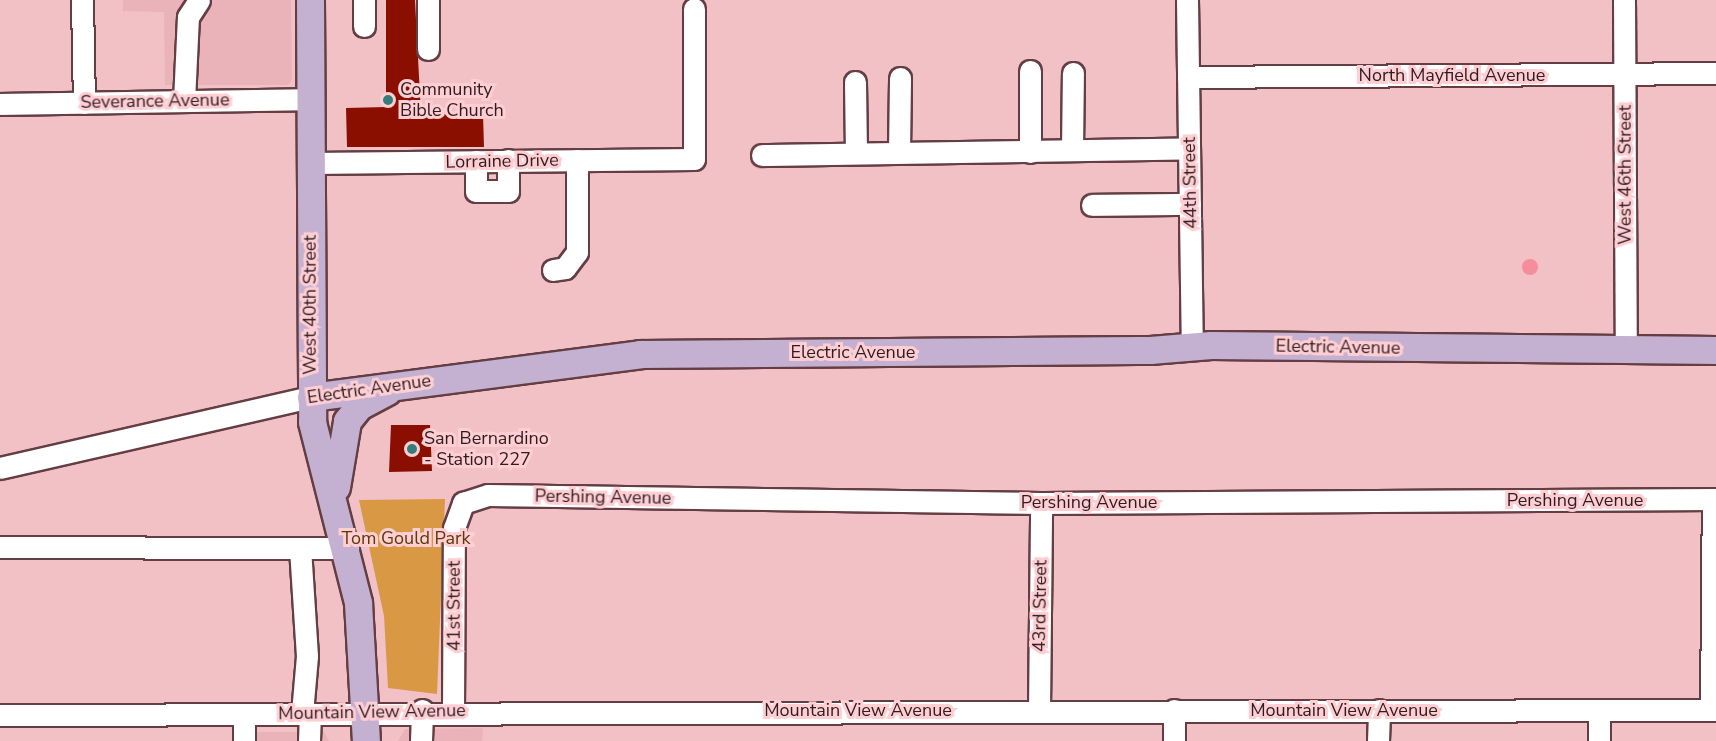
<!DOCTYPE html>
<html>
<head>
<meta charset="utf-8">
<style>
  body { margin:0 }
  #map { position:relative; width:1716px; height:741px; overflow:hidden; background:#f1c1c6; font-family:"Nunito Sans",sans-serif }
  div>[style] { position:absolute }
  .built>* { inset:0; background:#eab3b9 }
  .green>* { inset:0; background:#d99944 }
  .water>* { inset:0; background:#f58d9d }
  .round { border-radius:50% }
  .building>* { inset:0; background:#8b0f00 }
  .roads { filter:drop-shadow(2px 0 #643e43) drop-shadow(-2px 0 #643e43) drop-shadow(0 2px #643e43) drop-shadow(0 -2px #643e43) }
  .minor>* { height:21px; margin:-10.5px; padding:0 10.5px; transform-origin:10.5px; border-radius:10.5px; background:#fff }
  .major>* { height:27px; margin:-13.5px; padding:0 13.5px; transform-origin:13.5px; border-radius:13.5px; background:#c4b0d1 }
  .dots>* { width:16px; height:16px; translate:-50% -50%; box-sizing:border-box; border:3px solid #feced3; border-radius:50% }
  span { translate:-50% -50%; white-space:nowrap; text-align:center; line-height:1.15; -webkit-text-stroke:6px #feced3; paint-order:stroke }
  .street-label { font-size:18px; color:#2e1d1f }
  .poi-label { font-size:18px; color:#2e1d1f }
  .left { translate:0 -50%; text-align:left }
  .park-label { font-size:18px; color:#5a3a09 }
</style>
</head>
<body>
<div id="map">
  <div class="built">
    <div style="clip-path:polygon(123px 0,291px 0,292px 80px,288px 85px,165px 85px,164px 12px,123px 11px)"></div>
    <div style="clip-path:polygon(483px 728px,482px 741px,398px 741px,405px 729px)"></div>
    <div style="clip-path:polygon(234px 732px,324px 732px,329px 741px,234px 741px)"></div>
  </div>
  <div class="green">
    <div style="clip-path:polygon(445px 499px,437px 694px,388px 688px,384px 616px,359px 500px)"></div>
  </div>
  <div class="water">
    <div class="round" style="left:1522px;top:259px;width:16px;height:16px"></div>
  </div>
  <div class="building">
    <div style="clip-path:polygon(386px 0,415px 0,421px 115px,483px 114px,484px 147px,347px 147px,346px 108px,386px 107px)"></div>
    <div style="clip-path:polygon(391px 425px,430px 425px,432px 471px,389px 472px)"></div>
  </div>
  <div class="roads">
    <div class="minor">
      <div style="left:82px;top:0;width:103px;rotate:88.9deg"></div>
      <div style="left:428px;top:0;width:49px;rotate:90deg"></div>
      <div style="left:1187px;top:0;width:347px;rotate:89.2deg"></div>
      <div style="left:1624px;top:0;width:351px;rotate:89.7deg"></div>
      <div style="left:364px;top:26px;width:26px;rotate:-90deg"></div>
      <div style="left:1030px;top:71px;width:81px;rotate:90deg"></div>
      <div style="left:1188px;top:77px;width:528px;rotate:-0.43deg"></div>
      <div style="left:855px;top:82px;width:70px;rotate:89.2deg"></div>
      <div style="left:184px;top:101px;width:84px;rotate:-87.3deg"></div>
      <div style="left:188px;top:17px;width:20px;rotate:-57deg"></div>
      <div style="left:0;top:104px;width:310px;rotate:-0.9deg"></div>
      <div style="left:1072px;top:150px;width:77px;rotate:-89.3deg"></div>
      <div style="left:899px;top:152px;width:74px;rotate:-89.2deg"></div>
      <div style="left:762px;top:155px;width:427px;rotate:-0.9deg"></div>
      <div style="left:476px;top:161px;width:30px;rotate:90deg"></div>
      <div style="left:476px;top:191px;width:32px"></div>
      <div style="left:508px;top:191px;width:31px;rotate:-90deg"></div>
      <div style="left:310px;top:163px;width:384px;rotate:-0.6deg"></div>
      <div style="left:694px;top:159px;width:150px;rotate:-90deg"></div>
      <div style="left:1092px;top:205px;width:98px;rotate:-0.6deg"></div>
      <div style="left:553px;top:270px;width:12px;rotate:-9deg"></div>
      <div style="left:565px;top:268px;width:20px;rotate:-53deg"></div>
      <div style="left:577px;top:252px;width:92px;rotate:-90deg"></div>
      <div style="left:0;top:468px;width:319px;rotate:-12.9deg"></div>
      <div style="left:0;top:547px;width:348px;rotate:0.2deg"></div>
      <div style="left:300px;top:548px;width:108px;rotate:86.3deg"></div>
      <div style="left:307px;top:656px;width:57px;rotate:95deg"></div>
      <div style="left:453px;top:710px;width:182px;rotate:-89.7deg"></div>
      <div style="left:454px;top:528px;width:27px;rotate:-70deg"></div>
      <div style="left:463px;top:503px;width:26px;rotate:-18deg"></div>
      <div style="left:488px;top:495px;width:553px;rotate:0.83deg"></div>
      <div style="left:1041px;top:503px;width:675px;rotate:-0.34deg"></div>
      <div style="left:1039px;top:710px;width:207px;rotate:-89.4deg"></div>
      <div style="left:1711px;top:710px;width:211px;rotate:-89.5deg"></div>
      <div style="left:0;top:715px;width:1716px;rotate:-0.17deg"></div>
      <div style="left:244px;top:741px;width:26px;rotate:-90deg"></div>
      <div style="left:309px;top:741px;width:28px;rotate:-88deg"></div>
      <div style="left:421px;top:741px;width:31px;rotate:-88deg"></div>
      <div style="left:1174px;top:741px;width:31px;rotate:-90deg"></div>
      <div style="left:1378px;top:741px;width:31px;rotate:-88deg"></div>
      <div style="left:1599px;top:741px;width:31px;rotate:-90deg"></div>
    </div>
    <div class="major">
      <div style="left:310px;top:0;width:422px;rotate:89.7deg"></div>
      <div style="left:312px;top:422px;width:187px;rotate:75.7deg"></div>
      <div style="left:358px;top:603px;width:138px;rotate:86.7deg"></div>
      <div style="left:311px;top:397px;width:332px;rotate:-7.4deg"></div>
      <div style="left:640px;top:354px;width:510px;rotate:-0.45deg"></div>
      <div style="left:1150px;top:350px;width:61px;rotate:-4.7deg"></div>
      <div style="left:1211px;top:345px;width:505px;rotate:0.57deg"></div>
      <div style="left:336px;top:487px;width:67px;rotate:-80.5deg"></div>
      <div style="left:347px;top:421px;width:19px;rotate:-51deg"></div>
      <div style="left:359px;top:406px;width:32px;rotate:-28deg"></div>
    </div>
  </div>
  <div class="dots">
    <div style="left:388px;top:100px;background:#357d7a"></div>
    <div style="left:412px;top:449px;background:#357d7a"></div>
  </div>
  <div class="street-label">
    <span style="left:1452px;top:75px">North Mayfield Avenue</span>
    <span style="left:155px;top:101px;rotate:-1deg">Severance Avenue</span>
    <span style="left:502px;top:161px;rotate:-1deg">Lorraine Drive</span>
    <span style="left:1625px;top:175px;rotate:-90deg">West 46th Street</span>
    <span style="left:1190px;top:183px;rotate:-91deg">44th Street</span>
    <span style="left:310px;top:305px;rotate:-90deg">West 40th Street</span>
    <span style="left:1338px;top:347px;rotate:1deg">Electric Avenue</span>
    <span style="left:853px;top:352px">Electric Avenue</span>
    <span style="left:369px;top:389px;rotate:-8deg">Electric Avenue</span>
    <span style="left:603px;top:497px;rotate:1deg">Pershing Avenue</span>
    <span style="left:1575px;top:500px">Pershing Avenue</span>
    <span style="left:1089px;top:502px">Pershing Avenue</span>
    <span style="left:454px;top:606px;rotate:-90deg">41st Street</span>
    <span style="left:1040px;top:606px;rotate:-89deg">43rd Street</span>
    <span style="left:858px;top:710px">Mountain View Avenue</span>
    <span style="left:1344px;top:710px">Mountain View Avenue</span>
    <span style="left:372px;top:712px;rotate:-1deg">Mountain View Avenue</span>
  </div>
  <div class="poi-label">
    <span class="left" style="left:400px;top:100px">Community<br>Bible Church</span>
    <span class="left" style="left:424px;top:449px">San Bernardino<br>- Station 227</span>
  </div>
  <div class="park-label">
    <span style="left:406px;top:538px">Tom Gould Park</span>
  </div>
</div>
</body>
</html>
